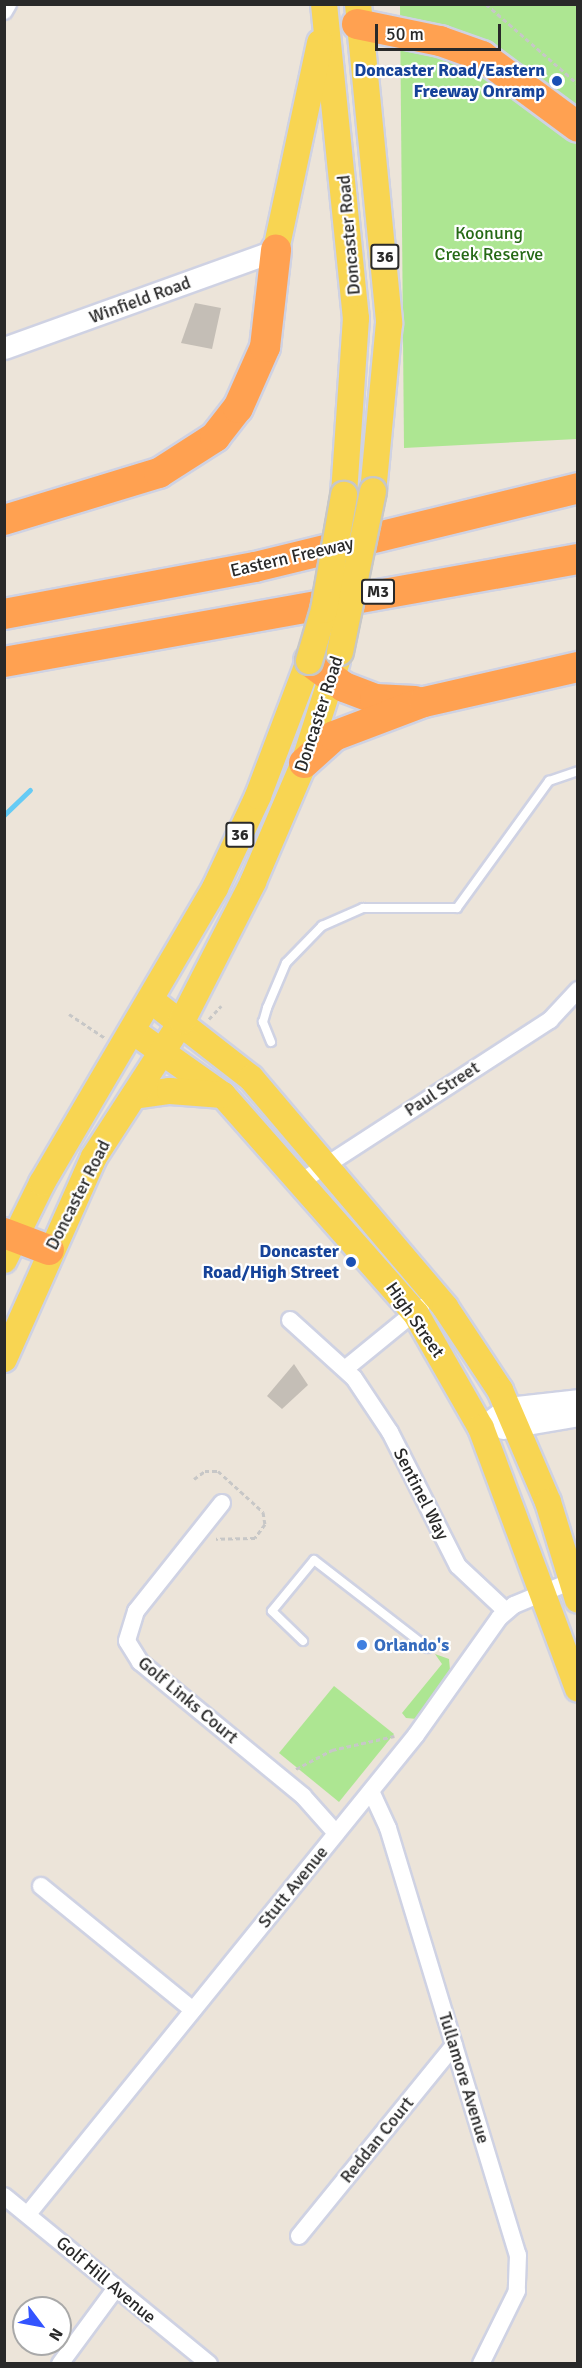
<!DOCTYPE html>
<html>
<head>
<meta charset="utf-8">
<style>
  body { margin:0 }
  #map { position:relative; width:582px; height:2368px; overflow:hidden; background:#ece4d9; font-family:Signika,sans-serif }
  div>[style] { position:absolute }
  .green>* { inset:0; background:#ade692 }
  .stream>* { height:5px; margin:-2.5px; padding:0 2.5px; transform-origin:2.5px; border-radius:2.5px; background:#65cbf5 }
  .building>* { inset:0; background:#c4beb6 }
  .path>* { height:3px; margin-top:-1.5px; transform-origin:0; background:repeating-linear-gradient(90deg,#c7c7c7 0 4.5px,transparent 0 7.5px) }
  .roads { filter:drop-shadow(2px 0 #cfd2e3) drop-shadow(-2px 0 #cfd2e3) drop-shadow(0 2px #cfd2e3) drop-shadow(0 -2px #cfd2e3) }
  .service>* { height:8px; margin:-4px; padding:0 4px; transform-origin:4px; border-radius:4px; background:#fff }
  .minor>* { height:16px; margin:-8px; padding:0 8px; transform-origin:8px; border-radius:8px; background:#fff }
  .tertiary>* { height:21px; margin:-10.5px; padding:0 10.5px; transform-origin:10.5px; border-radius:10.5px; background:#fff }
  .primary>* { height:26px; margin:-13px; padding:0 13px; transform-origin:13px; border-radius:13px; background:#f8d552 }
  .motorway>* { height:30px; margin:-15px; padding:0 15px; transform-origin:15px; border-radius:15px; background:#ffa151 }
  .bridges { filter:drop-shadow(2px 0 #c7c7c7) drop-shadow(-2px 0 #c7c7c7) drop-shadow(0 2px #c7c7c7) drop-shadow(0 -2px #c7c7c7) }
  .primary-bridge>* { height:26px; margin:-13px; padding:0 13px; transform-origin:13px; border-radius:13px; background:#f8d552 }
  .dots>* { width:16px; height:16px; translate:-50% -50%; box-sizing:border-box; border:3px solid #fff; border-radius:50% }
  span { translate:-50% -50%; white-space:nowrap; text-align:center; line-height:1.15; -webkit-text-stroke:4.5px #fff; paint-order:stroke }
  .shield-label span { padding:2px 4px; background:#fff; border:2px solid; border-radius:4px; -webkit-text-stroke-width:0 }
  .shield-label { font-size:16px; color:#292929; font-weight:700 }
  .transit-label { font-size:18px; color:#164399; font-weight:700 }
  .right { translate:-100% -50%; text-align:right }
  .park-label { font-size:18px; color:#256915 }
  .street-label { font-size:18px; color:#292929 }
  .shop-label { font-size:18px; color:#366cbe; font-weight:700 }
  .left { translate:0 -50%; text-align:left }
  .frame { position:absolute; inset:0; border:6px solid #292929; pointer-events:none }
  .north { position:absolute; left:12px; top:2296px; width:60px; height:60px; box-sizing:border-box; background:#fff; border:2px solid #a9a9a9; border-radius:50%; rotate:122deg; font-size:16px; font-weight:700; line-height:24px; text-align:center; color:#292929 }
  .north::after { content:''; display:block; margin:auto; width:21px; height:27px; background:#3354ff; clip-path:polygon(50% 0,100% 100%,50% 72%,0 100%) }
  .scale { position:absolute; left:375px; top:24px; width:126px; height:27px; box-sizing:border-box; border:3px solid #292929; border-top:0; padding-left:8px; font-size:18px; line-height:21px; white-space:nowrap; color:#292929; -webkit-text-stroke:4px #fff; paint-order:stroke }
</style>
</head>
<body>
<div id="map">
  <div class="green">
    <div style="clip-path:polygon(400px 5px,577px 5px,577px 439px,404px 448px)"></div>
    <div style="clip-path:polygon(435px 1654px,449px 1659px,450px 1670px,417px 1719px,406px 1718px,402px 1713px,442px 1664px)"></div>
    <div style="clip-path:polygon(334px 1686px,394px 1734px,339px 1802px,279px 1753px)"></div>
  </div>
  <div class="stream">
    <div style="left:4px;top:815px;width:36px;rotate:-44deg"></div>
  </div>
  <div class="building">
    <div style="clip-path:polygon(195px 303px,221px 308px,212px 349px,181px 343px)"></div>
    <div style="clip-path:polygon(294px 1364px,308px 1385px,282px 1409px,267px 1396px)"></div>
  </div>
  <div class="path">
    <div style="left:486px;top:4px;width:122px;rotate:41deg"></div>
    <div style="left:69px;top:1014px;width:43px;rotate:33.7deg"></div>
    <div style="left:209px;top:1019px;width:18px;rotate:-47deg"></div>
    <div style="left:194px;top:1479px;width:14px;rotate:-36deg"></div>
    <div style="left:205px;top:1471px;width:13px"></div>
    <div style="left:218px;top:1471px;width:61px;rotate:42.3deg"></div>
    <div style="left:263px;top:1512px;width:12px;rotate:81deg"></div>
    <div style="left:265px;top:1524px;width:17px;rotate:126deg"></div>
    <div style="left:255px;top:1538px;width:39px;rotate:179deg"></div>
    <div style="left:296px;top:1769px;width:41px;rotate:-27.8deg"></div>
    <div style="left:332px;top:1750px;width:64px;rotate:-12.7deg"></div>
  </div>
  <div class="roads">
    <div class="service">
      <div style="left:271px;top:1042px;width:22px;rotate:-112deg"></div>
      <div style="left:263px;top:1022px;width:15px;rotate:-74deg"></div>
      <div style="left:267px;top:1008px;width:49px;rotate:-67.1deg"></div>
      <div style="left:286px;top:963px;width:52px;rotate:-45.8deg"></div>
      <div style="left:322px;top:926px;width:45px;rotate:-23.7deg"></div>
      <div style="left:363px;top:908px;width:94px"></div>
      <div style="left:457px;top:908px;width:157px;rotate:-54.1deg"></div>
      <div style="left:549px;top:781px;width:31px;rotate:-19deg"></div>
      <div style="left:303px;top:1641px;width:43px;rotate:-135.9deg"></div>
      <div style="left:272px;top:1611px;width:66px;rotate:-50.5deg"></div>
      <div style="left:314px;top:1560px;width:144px;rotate:37.7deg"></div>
    </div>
    <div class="minor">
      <div style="left:4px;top:11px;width:8px;rotate:-60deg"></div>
      <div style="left:302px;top:1181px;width:296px;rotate:-33deg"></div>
      <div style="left:550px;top:1020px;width:41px;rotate:-47deg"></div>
      <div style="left:290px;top:1320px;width:86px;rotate:42.2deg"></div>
      <div style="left:354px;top:1378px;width:65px;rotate:56.3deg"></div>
      <div style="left:390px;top:1432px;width:150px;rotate:63.1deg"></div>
      <div style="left:458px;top:1566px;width:66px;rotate:43.2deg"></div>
      <div style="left:345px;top:1369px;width:98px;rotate:-39.2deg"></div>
      <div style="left:222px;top:1503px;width:138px;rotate:128.5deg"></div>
      <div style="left:136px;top:1611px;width:31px;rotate:107deg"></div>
      <div style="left:127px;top:1641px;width:25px;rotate:58deg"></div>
      <div style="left:140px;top:1662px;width:211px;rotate:39.4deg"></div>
      <div style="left:303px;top:1796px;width:50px;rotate:48.3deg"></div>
      <div style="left:371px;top:1791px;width:41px;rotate:65.3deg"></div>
      <div style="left:388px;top:1828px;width:446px;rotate:73.1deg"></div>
      <div style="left:518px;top:2255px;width:36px;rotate:92deg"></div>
      <div style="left:517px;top:2291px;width:81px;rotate:116.3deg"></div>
      <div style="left:41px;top:1886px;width:196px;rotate:39.2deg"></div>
      <div style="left:4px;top:2196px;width:265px;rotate:39.3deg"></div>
      <div style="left:28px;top:2214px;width:616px;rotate:-50.99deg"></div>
      <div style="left:416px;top:1735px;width:143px;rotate:-54.6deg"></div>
      <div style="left:499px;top:1618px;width:20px;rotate:-41deg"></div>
      <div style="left:514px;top:1605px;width:63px;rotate:-22.5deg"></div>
      <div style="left:299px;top:2236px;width:246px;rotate:-50.9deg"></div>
      <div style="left:60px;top:2364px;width:94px;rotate:-53.6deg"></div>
    </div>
    <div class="tertiary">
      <div style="left:4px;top:348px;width:289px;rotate:-19.8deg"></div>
      <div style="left:481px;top:1428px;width:34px;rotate:-37deg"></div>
      <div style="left:508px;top:1408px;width:70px;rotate:-6.5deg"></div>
      <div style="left:503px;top:1428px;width:76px;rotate:-9.8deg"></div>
    </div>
    <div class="primary">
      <div style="left:324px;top:4px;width:316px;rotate:84.2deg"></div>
      <div style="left:356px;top:318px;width:177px;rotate:93.9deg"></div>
      <div style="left:358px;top:4px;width:321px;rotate:84.4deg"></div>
      <div style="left:389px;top:323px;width:169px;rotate:95.4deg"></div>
      <div style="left:276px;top:250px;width:212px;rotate:-78deg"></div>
      <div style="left:152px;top:1001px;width:125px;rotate:37.9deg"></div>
      <div style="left:251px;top:1078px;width:300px;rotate:49.7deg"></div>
      <div style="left:445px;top:1307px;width:100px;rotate:56.5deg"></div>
      <div style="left:500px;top:1390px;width:122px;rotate:66.8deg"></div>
      <div style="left:548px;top:1502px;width:102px;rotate:73deg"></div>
      <div style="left:134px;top:1032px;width:109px;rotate:35.3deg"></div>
      <div style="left:223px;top:1095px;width:292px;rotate:48.6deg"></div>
      <div style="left:416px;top:1314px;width:131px;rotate:60.3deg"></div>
      <div style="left:481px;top:1428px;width:278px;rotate:69.6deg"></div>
      <div style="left:134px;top:1096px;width:36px;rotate:-8deg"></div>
      <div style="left:170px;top:1091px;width:53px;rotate:4.3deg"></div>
      <div style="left:4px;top:1260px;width:86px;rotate:-63.7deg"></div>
      <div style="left:42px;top:1183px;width:342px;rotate:-59.6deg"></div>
      <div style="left:215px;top:888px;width:102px;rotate:-64.9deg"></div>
      <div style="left:258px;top:796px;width:144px;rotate:-69.3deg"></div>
      <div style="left:4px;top:1359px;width:221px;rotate:-66deg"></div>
      <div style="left:94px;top:1157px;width:162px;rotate:-57.1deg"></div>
      <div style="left:182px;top:1021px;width:156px;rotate:-62.9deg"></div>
      <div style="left:253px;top:882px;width:129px;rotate:-66.8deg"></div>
      <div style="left:304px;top:763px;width:107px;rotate:-72.1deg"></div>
    </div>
    <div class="motorway">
      <div style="left:357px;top:24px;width:85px;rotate:11.6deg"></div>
      <div style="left:440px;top:41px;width:45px;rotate:19.7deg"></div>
      <div style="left:482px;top:56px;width:119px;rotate:36.5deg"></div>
      <div style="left:4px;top:520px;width:162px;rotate:-16.9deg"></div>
      <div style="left:159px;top:473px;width:67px;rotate:-32.7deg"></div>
      <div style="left:215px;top:437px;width:37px;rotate:-52deg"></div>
      <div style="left:238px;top:408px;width:67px;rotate:-66.1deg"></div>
      <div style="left:265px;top:347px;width:98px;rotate:-83.5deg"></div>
      <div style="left:4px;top:614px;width:255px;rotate:-10.6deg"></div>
      <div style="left:255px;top:567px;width:333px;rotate:-13.7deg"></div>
      <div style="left:309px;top:661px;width:44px;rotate:36.6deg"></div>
      <div style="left:344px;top:687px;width:33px;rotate:21deg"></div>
      <div style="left:375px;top:699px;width:40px;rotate:2.9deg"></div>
      <div style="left:4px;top:662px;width:583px;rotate:-10.17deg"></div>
      <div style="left:304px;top:763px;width:40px;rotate:-42deg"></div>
      <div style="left:334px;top:736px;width:96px;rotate:-20.7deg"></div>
      <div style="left:424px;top:702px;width:158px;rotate:-12.8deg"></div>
      <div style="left:4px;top:1233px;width:48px;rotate:20.7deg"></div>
    </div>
  </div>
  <div class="bridges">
    <div class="primary-bridge">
      <div style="left:340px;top:652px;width:164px;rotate:-78.4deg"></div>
      <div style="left:309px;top:661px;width:53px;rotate:-73.6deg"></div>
      <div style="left:324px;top:610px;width:117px;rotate:-80.1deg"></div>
    </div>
  </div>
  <div class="dots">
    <div style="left:557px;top:81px;background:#1a4fb4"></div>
    <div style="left:351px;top:1262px;background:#1a4fb4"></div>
    <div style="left:362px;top:1645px;background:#3f7fe0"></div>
  </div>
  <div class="shield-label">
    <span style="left:385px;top:257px">36</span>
    <span style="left:378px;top:592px">M3</span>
    <span style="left:240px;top:835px">36</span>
  </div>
  <div class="transit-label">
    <span class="right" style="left:545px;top:81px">Doncaster Road/Eastern<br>Freeway Onramp</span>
    <span class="right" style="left:339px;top:1262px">Doncaster<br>Road/High Street</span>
  </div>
  <div class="park-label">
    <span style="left:489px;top:244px">Koonung<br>Creek Reserve</span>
  </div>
  <div class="street-label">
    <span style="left:349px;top:235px;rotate:-95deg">Doncaster Road</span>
    <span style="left:140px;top:300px;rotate:-20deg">Winfield Road</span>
    <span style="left:292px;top:557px;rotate:-13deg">Eastern Freeway</span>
    <span style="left:319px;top:714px;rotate:-72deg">Doncaster Road</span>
    <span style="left:442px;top:1089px;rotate:-33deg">Paul Street</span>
    <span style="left:78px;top:1195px;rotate:-63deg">Doncaster Road</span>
    <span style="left:415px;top:1320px;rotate:55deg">High Street</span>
    <span style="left:421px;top:1494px;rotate:63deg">Sentinel Way</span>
    <span style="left:188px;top:1700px;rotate:40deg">Golf Links Court</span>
    <span style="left:293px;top:1887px;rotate:-51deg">Stutt Avenue</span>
    <span style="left:464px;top:2078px;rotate:73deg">Tullamore Avenue</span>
    <span style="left:377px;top:2140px;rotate:-51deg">Reddan Court</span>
    <span style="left:106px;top:2280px;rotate:40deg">Golf Hill Avenue</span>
  </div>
  <div class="shop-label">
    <span class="left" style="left:374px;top:1645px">Orlando's</span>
  </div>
  <div class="frame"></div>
  <div class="north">N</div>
  <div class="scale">50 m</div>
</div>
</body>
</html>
